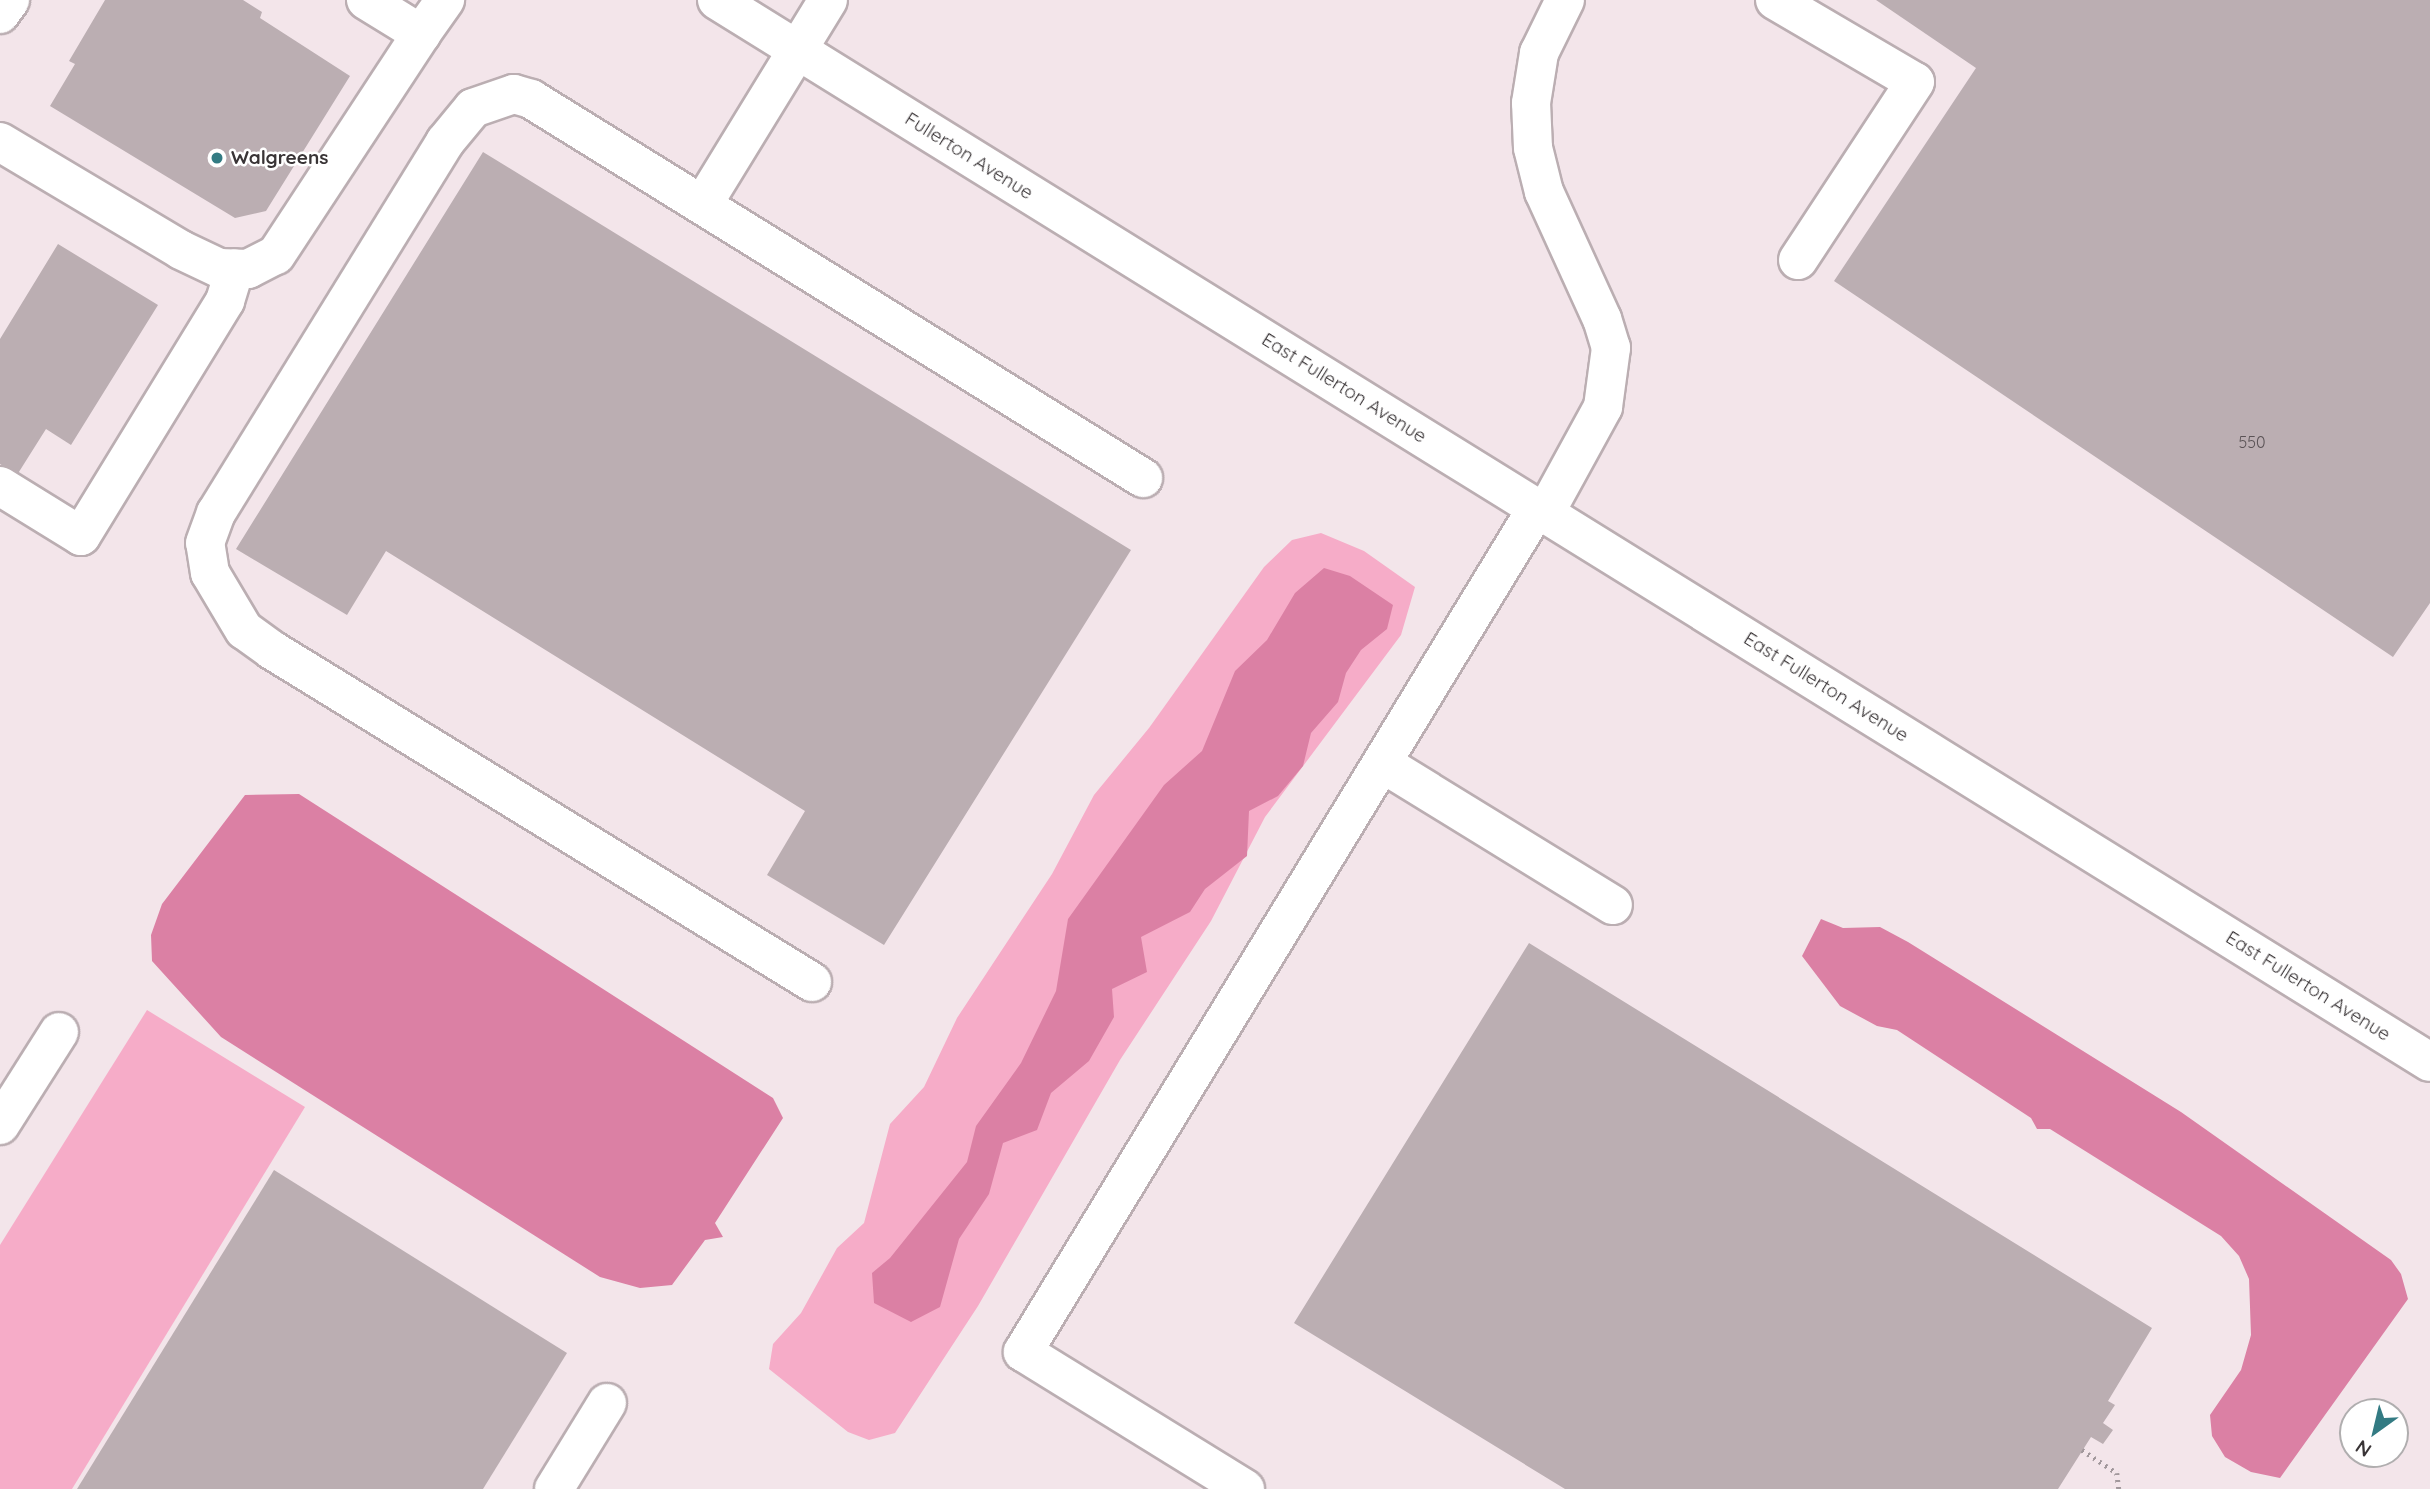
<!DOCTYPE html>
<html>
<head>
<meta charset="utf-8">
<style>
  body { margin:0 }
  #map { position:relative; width:2430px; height:1489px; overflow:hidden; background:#f3e5ea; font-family:Quicksand,sans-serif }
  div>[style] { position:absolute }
  .green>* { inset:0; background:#f6acc8 }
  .water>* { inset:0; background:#db80a4 }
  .building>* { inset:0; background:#bbaeb2 }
  .path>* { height:4.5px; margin-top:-2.25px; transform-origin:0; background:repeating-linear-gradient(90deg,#a2989c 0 2px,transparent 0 7px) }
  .roads { filter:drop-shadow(2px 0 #bbaeb2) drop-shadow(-2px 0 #bbaeb2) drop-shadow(0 2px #bbaeb2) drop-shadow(0 -2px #bbaeb2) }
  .minor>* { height:38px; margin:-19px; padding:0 19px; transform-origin:19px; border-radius:19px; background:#fff }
  .dots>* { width:19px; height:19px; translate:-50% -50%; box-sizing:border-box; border:4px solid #fff; border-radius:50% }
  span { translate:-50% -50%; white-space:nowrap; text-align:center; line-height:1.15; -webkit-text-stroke:5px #fff; paint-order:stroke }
  .number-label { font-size:16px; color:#5a5255 }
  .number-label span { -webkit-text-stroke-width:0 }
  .street-label { font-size:19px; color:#393436 }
  .poi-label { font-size:19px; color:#393436; font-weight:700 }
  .left { translate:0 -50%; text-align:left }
  .north { position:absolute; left:2339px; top:1398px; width:70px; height:70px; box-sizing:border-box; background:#fff; border:2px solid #b0aeaf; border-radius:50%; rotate:214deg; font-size:19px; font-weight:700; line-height:28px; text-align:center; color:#393436 }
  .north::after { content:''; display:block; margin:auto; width:24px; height:32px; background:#337b83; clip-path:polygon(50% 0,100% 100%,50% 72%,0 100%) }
</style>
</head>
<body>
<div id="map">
  <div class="green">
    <div style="clip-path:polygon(1321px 533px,1364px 551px,1415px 587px,1401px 635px,1265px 817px,1211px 921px,1120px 1060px,978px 1306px,895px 1433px,869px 1440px,848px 1432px,769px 1369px,773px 1344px,801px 1313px,837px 1248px,864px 1223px,890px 1124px,924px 1087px,957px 1018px,1052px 874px,1094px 795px,1149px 728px,1264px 567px,1292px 540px)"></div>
    <div style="clip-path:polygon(147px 1010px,305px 1107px,72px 1489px,0 1489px,0 1245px)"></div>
  </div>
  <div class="water">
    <div style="clip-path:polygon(1324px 568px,1350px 576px,1393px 605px,1387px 629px,1361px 650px,1346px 673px,1338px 702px,1311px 733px,1303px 766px,1278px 796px,1249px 811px,1247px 856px,1205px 889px,1190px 912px,1141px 937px,1147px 972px,1112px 989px,1114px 1017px,1089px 1061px,1051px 1093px,1037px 1130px,1003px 1143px,989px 1194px,959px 1239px,940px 1307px,911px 1322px,874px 1303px,872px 1273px,890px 1258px,967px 1162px,976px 1126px,1021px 1063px,1056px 991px,1068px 919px,1164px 785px,1202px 751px,1235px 671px,1267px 640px,1295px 593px)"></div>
    <div style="clip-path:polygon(299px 794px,773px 1098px,783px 1118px,715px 1223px,723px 1237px,705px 1240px,672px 1285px,640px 1288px,600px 1277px,221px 1037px,152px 961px,151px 935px,162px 904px,245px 795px)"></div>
    <div style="clip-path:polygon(1821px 919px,1843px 928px,1880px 927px,1908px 942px,2181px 1112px,2391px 1260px,2401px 1274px,2408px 1299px,2280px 1478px,2251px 1472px,2225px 1457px,2212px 1436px,2210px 1415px,2241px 1370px,2251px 1335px,2249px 1279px,2239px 1256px,2221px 1236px,2050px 1129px,2037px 1129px,2031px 1118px,1897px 1030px,1877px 1026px,1840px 1006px,1802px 956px)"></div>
  </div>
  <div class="building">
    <div style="clip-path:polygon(105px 0,243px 0,262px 12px,260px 18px,350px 76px,266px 211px,235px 218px,50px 106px,75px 64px,69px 61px)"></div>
    <div style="clip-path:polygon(1876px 0,2430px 0,2430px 603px,2393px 657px,1834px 281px,1976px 68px)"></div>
    <div style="clip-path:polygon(483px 152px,1131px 550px,884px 945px,767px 875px,805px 811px,386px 551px,347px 615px,236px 549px)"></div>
    <div style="clip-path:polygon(58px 244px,158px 305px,71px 445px,46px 429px,17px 475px,0 464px,0 339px)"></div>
    <div style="clip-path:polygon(1529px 943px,2152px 1328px,2108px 1401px,2115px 1405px,2103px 1423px,2113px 1430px,2103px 1444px,2091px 1437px,2058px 1489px,1565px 1489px,1294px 1323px)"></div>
    <div style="clip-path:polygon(274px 1170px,567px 1353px,483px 1489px,77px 1489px)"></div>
  </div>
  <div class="path">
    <div style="left:2082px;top:1450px;width:42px;rotate:33.3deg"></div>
    <div style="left:2117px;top:1473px;width:16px;rotate:83deg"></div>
  </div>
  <div class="roads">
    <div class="minor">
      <div style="left:366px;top:0;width:65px;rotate:31.7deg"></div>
      <div style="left:421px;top:34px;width:42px;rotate:-54.8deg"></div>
      <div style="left:717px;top:0;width:2015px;rotate:31.8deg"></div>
      <div style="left:1775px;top:0;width:162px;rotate:30.4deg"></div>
      <div style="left:1915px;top:82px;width:213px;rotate:123.3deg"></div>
      <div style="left:0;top:14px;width:17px;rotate:-54deg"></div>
      <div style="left:0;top:142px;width:211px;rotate:30.8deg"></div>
      <div style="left:181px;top:250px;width:42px;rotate:25.3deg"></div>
      <div style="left:219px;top:268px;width:29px;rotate:2deg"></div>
      <div style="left:248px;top:269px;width:31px;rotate:-27deg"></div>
      <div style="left:276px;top:255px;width:264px;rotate:-56.7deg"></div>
      <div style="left:703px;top:204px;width:239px;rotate:-58.5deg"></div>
      <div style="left:0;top:486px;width:95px;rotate:31.7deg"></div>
      <div style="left:81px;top:536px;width:276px;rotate:-58.5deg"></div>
      <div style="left:225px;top:301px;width:34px;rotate:-73deg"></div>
      <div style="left:1545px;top:513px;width:121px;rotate:-61.3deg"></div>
      <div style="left:1603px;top:407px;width:60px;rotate:-82.3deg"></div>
      <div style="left:1611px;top:348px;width:30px;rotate:-107deg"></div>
      <div style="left:1602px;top:319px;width:140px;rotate:-114.5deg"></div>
      <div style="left:1544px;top:192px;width:45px;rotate:-104deg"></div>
      <div style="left:1533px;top:148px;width:45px;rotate:-92.5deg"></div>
      <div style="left:1531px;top:103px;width:51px;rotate:-80.9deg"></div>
      <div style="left:1539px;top:53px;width:59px;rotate:-63.9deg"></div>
      <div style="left:1382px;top:763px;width:271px;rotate:31.6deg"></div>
      <div style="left:812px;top:982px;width:634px;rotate:-148.42deg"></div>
      <div style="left:272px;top:650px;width:34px;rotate:-144deg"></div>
      <div style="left:244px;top:630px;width:66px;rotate:-120.8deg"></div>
      <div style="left:210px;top:573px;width:30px;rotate:-99deg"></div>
      <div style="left:205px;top:543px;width:32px;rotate:-70deg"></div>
      <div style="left:216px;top:513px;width:436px;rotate:-58.3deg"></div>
      <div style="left:445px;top:142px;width:44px;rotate:-50.5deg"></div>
      <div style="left:473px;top:108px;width:43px;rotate:-18.9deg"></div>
      <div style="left:514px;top:94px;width:18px;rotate:16deg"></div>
      <div style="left:531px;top:99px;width:720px;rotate:31.77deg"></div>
      <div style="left:0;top:1125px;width:110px;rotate:-57.6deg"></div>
      <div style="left:554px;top:1489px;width:101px;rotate:-58.4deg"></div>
      <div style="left:1245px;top:1489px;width:261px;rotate:-148.3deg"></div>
      <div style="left:1023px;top:1352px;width:988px;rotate:-58.66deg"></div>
    </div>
  </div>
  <div class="dots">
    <div style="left:217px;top:158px;background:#337b83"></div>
  </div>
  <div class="number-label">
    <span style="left:2252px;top:442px">550</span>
  </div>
  <div class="street-label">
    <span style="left:969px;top:156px;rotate:32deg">Fullerton Avenue</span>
    <span style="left:1344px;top:388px;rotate:32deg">East Fullerton Avenue</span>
    <span style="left:1826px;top:687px;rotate:32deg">East Fullerton Avenue</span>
    <span style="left:2308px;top:986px;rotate:32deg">East Fullerton Avenue</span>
  </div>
  <div class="poi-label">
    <span class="left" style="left:231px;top:158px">Walgreens</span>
  </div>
  <div class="north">N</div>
</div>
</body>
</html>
